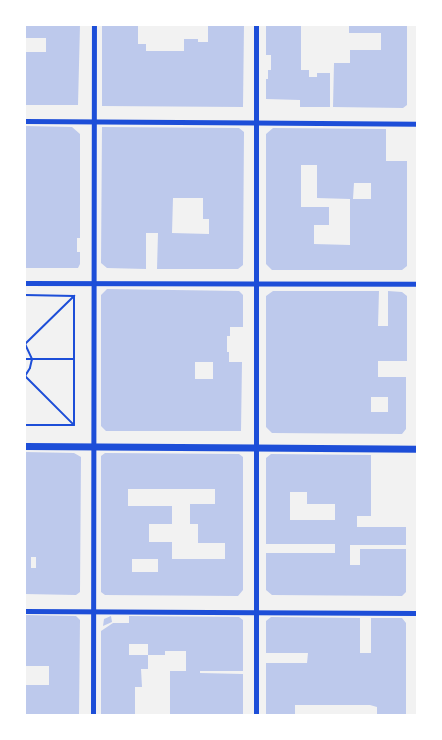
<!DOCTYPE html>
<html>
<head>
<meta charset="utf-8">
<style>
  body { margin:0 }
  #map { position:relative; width:442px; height:740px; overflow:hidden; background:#f2f2f2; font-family:Manrope,sans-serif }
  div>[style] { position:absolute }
  .building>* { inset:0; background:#bdc9ec }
  .path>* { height:2px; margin:-1px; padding:0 1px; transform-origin:1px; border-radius:1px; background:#1d4ed8 }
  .minor>* { height:5px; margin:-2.5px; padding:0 2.5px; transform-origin:2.5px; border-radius:2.5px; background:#1d4ed8 }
  .tertiary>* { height:7px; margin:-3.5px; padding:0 3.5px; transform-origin:3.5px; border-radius:3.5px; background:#1d4ed8 }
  span { translate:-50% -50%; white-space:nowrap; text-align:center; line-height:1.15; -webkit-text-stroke:5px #fff; paint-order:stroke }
  .frame { position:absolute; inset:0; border:26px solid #fff; pointer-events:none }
</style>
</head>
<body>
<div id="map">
  <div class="building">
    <div style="clip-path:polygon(25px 25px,80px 25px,78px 105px,25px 105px,25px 52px,46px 52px,46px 38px,25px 38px)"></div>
    <div style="clip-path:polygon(102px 25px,138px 25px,138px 44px,146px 44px,146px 51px,184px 51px,184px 39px,198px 39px,198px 42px,208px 42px,208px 25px,244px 25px,243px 107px,102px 106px)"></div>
    <div style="clip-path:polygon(266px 25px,301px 25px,301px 70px,309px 70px,309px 77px,317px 77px,317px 73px,330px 73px,330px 107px,300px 107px,300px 100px,266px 99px,266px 79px,268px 79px,268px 70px,271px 70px,271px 55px,266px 55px)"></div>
    <div style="clip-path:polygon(349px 25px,407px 25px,407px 105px,403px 108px,333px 107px,334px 63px,350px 63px,350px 50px,381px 50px,381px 33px,349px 33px)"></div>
    <div style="clip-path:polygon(25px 126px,72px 127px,80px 134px,80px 238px,77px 238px,77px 252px,80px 252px,80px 264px,78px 268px,25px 268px)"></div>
    <div style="clip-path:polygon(evenodd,102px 127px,239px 128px,244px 132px,243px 265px,238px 269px,157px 269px,158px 233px,146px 233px,146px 269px,107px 268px,101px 263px,102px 127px,173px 198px,203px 198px,203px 219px,209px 219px,209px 234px,172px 233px,173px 198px)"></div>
    <div style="clip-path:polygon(evenodd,273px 128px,386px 129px,386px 161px,407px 161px,407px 266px,402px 270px,272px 270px,266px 264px,266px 134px,273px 128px,301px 165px,317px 165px,317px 198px,350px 199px,350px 245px,314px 244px,314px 225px,329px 225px,329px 207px,301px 207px,301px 165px,273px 128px,354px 183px,371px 183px,371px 199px,353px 199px,354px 183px)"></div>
    <div style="clip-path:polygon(evenodd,107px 289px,239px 291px,243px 295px,243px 327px,230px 327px,230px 336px,227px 336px,227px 352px,229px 352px,229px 362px,242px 362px,241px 431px,106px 431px,101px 426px,101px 295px,107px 289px,195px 362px,213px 362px,213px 379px,195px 379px,195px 362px)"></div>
    <div style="clip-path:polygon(evenodd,273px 291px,379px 291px,378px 326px,388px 326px,388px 291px,402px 292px,407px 296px,407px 361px,378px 361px,378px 377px,406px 377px,406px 429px,402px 434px,272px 433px,266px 427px,266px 296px,273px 291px,371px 397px,388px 397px,388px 412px,371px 412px,371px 397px)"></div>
    <div style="clip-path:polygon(evenodd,25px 452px,74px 453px,81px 457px,80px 592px,76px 595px,25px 594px,25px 452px,31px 557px,36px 557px,36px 568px,31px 568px,31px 557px)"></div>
    <div style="clip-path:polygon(evenodd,105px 453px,239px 454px,243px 457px,243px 590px,238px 596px,105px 595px,101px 592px,101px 456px,105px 453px,128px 489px,215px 489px,215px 504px,190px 504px,190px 524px,198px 524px,198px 543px,225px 543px,225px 559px,172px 559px,172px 542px,149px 542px,149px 524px,172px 524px,172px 506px,128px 506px,128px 489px,105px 453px,132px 559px,158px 559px,158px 572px,132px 572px,132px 559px)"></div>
    <div style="clip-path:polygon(evenodd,271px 454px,371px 455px,371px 516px,357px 516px,357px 527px,406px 527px,406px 545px,350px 545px,350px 565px,360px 565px,360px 549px,406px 549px,406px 592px,402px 596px,272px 595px,266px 590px,266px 553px,335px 553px,335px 544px,266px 544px,266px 458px,271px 454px,290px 492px,307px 492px,307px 504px,335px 504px,335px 520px,290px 520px,290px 492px)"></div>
    <div style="clip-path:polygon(25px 615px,76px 616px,80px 620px,79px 715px,25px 715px,25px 685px,49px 685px,49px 666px,25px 666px)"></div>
    <div style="clip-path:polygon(111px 616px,112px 622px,103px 626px,104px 619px)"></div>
    <div style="clip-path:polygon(129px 616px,239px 617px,243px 620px,243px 671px,200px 671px,200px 673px,243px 674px,243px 715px,170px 715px,170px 671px,186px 671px,186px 651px,165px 651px,165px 655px,148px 655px,148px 644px,129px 644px,129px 655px,148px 655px,148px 669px,141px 669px,142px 687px,135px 687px,135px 715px,101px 715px,101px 631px,113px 623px,129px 623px)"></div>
    <div style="clip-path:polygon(271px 617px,360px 618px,360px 653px,371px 653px,371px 618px,402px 618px,406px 623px,406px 715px,377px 715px,377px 707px,370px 705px,295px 705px,295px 715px,266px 715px,266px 663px,307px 663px,308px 653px,266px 653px,266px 621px)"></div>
  </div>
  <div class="path">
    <div style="left:25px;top:295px;width:49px;rotate:1.2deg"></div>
    <div style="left:25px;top:344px;width:69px;rotate:-44.4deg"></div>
    <div style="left:25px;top:344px;width:17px;rotate:65deg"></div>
    <div style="left:32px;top:359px;width:9px;rotate:103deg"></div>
    <div style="left:30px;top:368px;width:9px;rotate:122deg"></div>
    <div style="left:25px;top:359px;width:49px"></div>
    <div style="left:25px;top:376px;width:68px;rotate:45deg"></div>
    <div style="left:25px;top:425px;width:49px"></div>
    <div style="left:74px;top:425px;width:129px;rotate:-90deg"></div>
  </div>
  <div class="minor">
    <div style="left:256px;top:25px;width:690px;rotate:90deg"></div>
    <div style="left:25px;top:121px;width:392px;rotate:0.4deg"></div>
    <div style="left:25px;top:283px;width:392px;rotate:0.1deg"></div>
    <div style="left:25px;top:611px;width:392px;rotate:0.3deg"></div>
    <div style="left:93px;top:715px;width:690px;rotate:-89.92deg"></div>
  </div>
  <div class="tertiary">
    <div style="left:25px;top:446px;width:392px;rotate:0.4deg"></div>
  </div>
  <div class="frame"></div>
</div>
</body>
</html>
